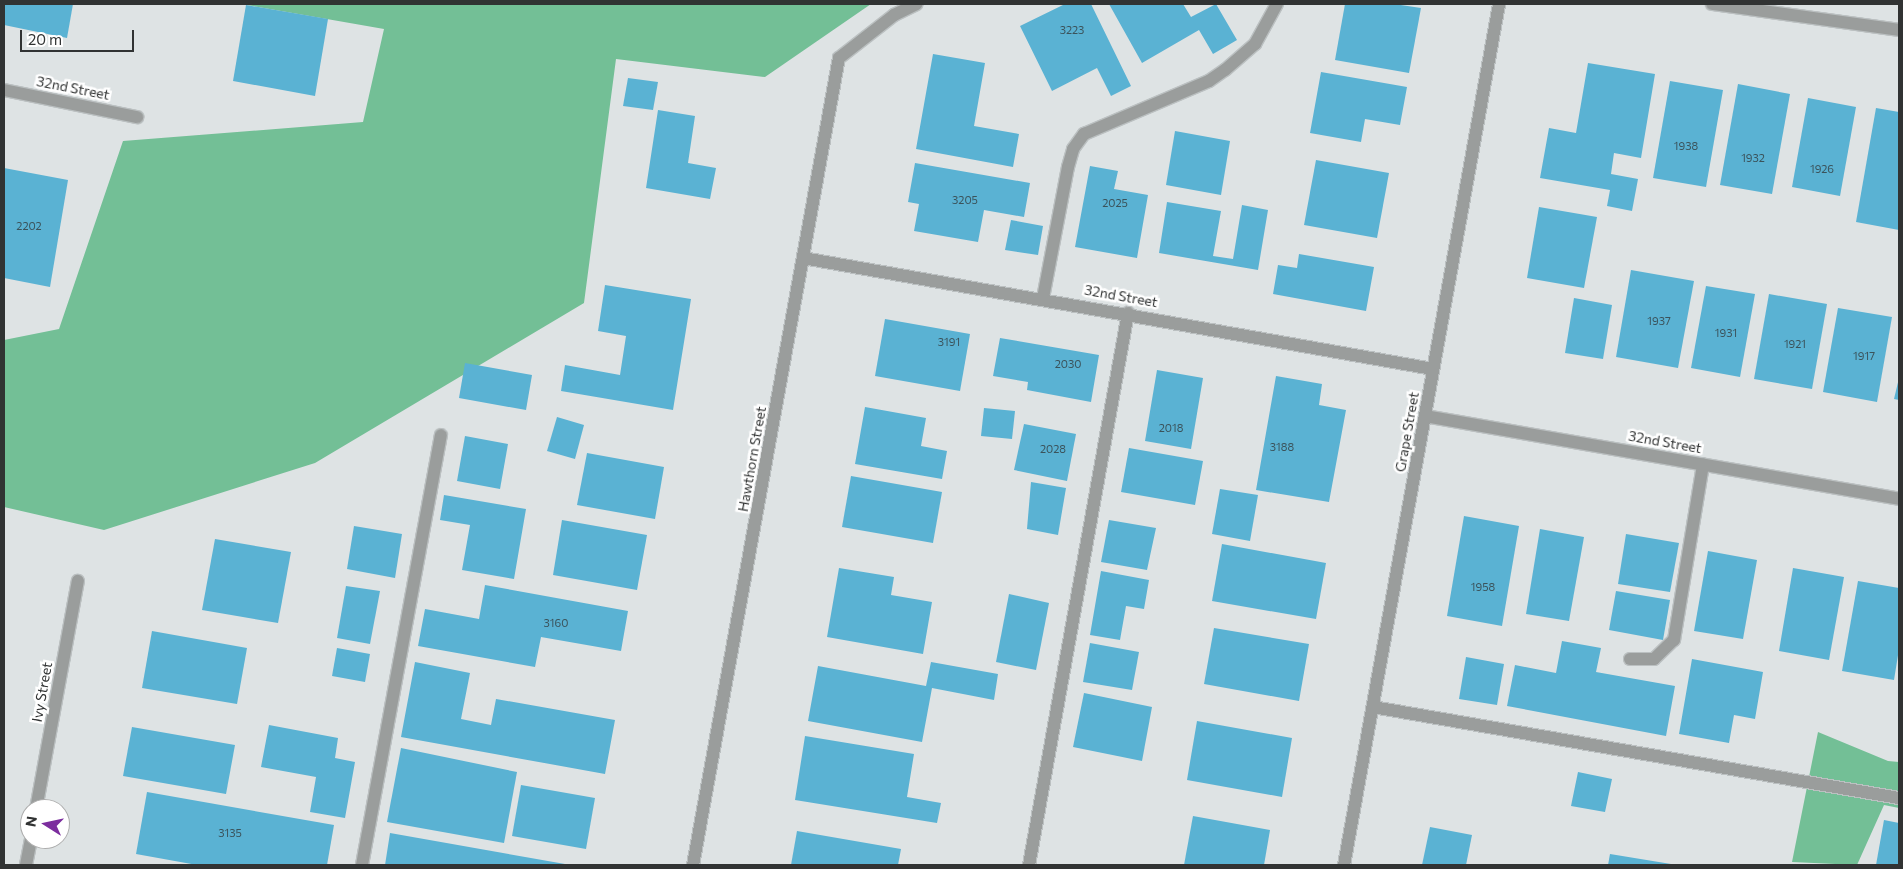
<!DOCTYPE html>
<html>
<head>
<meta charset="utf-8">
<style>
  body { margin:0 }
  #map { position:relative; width:1903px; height:869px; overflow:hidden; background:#dee3e4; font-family:Commissioner,sans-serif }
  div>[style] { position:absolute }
  .forest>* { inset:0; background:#73bf96 }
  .building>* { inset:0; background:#5ab2d3 }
  .roads { filter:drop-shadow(1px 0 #bbc0c1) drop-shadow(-1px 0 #bbc0c1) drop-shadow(0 1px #bbc0c1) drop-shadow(0 -1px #bbc0c1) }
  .service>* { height:12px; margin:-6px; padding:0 6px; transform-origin:6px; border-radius:6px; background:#9a9d9c }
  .minor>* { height:12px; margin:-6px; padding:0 6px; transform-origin:6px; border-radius:6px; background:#9a9d9c }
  span { translate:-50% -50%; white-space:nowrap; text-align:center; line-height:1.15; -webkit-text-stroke:5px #fff; paint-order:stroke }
  .number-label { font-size:11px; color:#3b535b }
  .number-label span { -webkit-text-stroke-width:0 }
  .street-label { font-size:14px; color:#313333 }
  .frame { position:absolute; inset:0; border:5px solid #313333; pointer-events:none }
  .north { position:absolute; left:20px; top:799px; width:50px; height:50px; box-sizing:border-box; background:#fff; border:1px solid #adadad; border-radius:50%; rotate:280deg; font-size:14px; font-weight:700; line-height:20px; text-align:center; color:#313333 }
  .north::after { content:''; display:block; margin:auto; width:18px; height:22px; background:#7c2d9e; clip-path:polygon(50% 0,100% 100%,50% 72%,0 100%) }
  .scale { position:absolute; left:20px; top:30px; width:114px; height:22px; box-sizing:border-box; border:2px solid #313333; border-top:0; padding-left:6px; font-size:15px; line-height:18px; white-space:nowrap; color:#313333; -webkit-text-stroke:4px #fff; paint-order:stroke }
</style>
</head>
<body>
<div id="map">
  <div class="forest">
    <div style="clip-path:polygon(241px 4px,871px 4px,765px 77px,616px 59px,584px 303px,315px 463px,104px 530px,4px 507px,4px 340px,59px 329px,123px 141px,363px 122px,384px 29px)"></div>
    <div style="clip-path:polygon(1818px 732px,1888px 761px,1899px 762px,1899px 808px,1884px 805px,1857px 865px,1792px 862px)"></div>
  </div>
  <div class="building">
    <div style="clip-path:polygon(4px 4px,73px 4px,67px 38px,4px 25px)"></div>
    <div style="clip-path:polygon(1065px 4px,1091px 4px,1131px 86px,1111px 96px,1097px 68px,1052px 91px,1020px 26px)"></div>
    <div style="clip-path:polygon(1109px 4px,1183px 4px,1191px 17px,1216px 4px,1237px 40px,1213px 54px,1199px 30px,1142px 63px)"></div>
    <div style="clip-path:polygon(1345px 4px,1394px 4px,1421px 8px,1409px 73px,1335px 60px)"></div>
    <div style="clip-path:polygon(246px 5px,328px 19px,315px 96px,233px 81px)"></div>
    <div style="clip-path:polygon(933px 54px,985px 63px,974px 126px,1019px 134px,1013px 167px,916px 149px)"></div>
    <div style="clip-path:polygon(1588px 63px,1655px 74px,1641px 158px,1614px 153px,1611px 174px,1638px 179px,1632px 211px,1607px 206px,1610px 190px,1540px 178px,1549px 128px,1576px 133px)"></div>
    <div style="clip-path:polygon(1321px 72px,1407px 87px,1400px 125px,1365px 119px,1361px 142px,1310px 133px)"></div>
    <div style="clip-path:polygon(628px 78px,658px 82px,653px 110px,623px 106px)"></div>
    <div style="clip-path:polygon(1670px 81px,1723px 90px,1706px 187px,1653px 178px)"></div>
    <div style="clip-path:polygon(1738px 84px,1790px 94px,1772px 194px,1720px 185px)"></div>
    <div style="clip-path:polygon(1808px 98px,1856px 107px,1840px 196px,1792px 187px)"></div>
    <div style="clip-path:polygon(1876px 108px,1899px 112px,1899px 230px,1856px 222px)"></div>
    <div style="clip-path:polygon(658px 110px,695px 116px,688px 163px,716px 168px,710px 199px,646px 188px)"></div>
    <div style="clip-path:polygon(1175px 131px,1230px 141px,1221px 195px,1166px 185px)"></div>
    <div style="clip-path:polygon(1316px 160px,1389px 173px,1377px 238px,1304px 225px)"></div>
    <div style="clip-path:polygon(915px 163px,1030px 183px,1024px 217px,984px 210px,978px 242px,914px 231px,919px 204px,908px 202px)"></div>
    <div style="clip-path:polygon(1090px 166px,1118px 171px,1114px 189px,1148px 195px,1137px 258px,1075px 247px)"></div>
    <div style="clip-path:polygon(4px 168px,68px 180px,50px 287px,4px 278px)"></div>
    <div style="clip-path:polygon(1167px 202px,1221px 211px,1213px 256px,1233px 259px,1242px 205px,1268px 210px,1258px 270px,1159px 253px)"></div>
    <div style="clip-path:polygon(1539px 207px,1597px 217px,1584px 288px,1527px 278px)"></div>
    <div style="clip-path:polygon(1011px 220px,1043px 226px,1038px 255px,1005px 250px)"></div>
    <div style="clip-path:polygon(1299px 254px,1374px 267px,1366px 311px,1273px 294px,1278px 265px,1297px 268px)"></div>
    <div style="clip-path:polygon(1631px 270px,1694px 281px,1678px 368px,1616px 357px)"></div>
    <div style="clip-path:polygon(605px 285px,691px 299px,673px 410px,561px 391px,565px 365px,620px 375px,626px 336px,598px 331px)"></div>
    <div style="clip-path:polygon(1706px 286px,1755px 294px,1740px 377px,1691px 368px)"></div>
    <div style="clip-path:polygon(1769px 294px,1827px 304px,1812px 389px,1754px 379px)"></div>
    <div style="clip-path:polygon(1574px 298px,1612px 305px,1603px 359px,1565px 353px)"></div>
    <div style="clip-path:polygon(1838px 308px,1892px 317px,1877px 402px,1823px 392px)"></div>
    <div style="clip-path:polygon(885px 319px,970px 334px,960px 391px,875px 376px)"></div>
    <div style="clip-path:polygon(1000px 338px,1099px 355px,1091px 402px,1027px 390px,1028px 382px,993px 376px)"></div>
    <div style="clip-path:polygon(465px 363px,532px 375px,526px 410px,459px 398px)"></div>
    <div style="clip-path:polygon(1157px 370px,1203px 378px,1191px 449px,1145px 441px)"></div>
    <div style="clip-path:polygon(1276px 376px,1322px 384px,1319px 405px,1346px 410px,1329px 502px,1256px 490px)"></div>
    <div style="clip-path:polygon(1899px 378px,1899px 400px,1894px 399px)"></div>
    <div style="clip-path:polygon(865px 407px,926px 418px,921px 446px,947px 451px,942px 479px,855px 464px)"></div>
    <div style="clip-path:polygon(984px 408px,1015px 411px,1012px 439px,981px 436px)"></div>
    <div style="clip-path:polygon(557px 417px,584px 425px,575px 459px,547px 451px)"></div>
    <div style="clip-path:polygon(1024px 424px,1076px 434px,1067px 481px,1014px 470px)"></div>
    <div style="clip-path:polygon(465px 436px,508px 444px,500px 489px,457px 481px)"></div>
    <div style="clip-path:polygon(1129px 448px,1203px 461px,1195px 505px,1121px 492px)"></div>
    <div style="clip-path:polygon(587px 453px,664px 467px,655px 519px,577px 505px)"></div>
    <div style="clip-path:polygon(851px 476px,942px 492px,933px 543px,842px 527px)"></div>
    <div style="clip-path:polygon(1031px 482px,1066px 488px,1058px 535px,1027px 529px)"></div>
    <div style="clip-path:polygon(1220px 489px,1258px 495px,1250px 541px,1212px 534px)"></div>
    <div style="clip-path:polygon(444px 495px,526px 509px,514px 579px,462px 570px,470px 525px,440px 520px)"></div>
    <div style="clip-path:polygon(1464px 516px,1519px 526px,1502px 626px,1447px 616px)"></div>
    <div style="clip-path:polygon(562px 520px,647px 535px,637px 590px,553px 575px)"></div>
    <div style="clip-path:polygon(1109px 520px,1156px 528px,1147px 570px,1101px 562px)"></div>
    <div style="clip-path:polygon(354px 526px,402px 534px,395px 578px,347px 569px)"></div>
    <div style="clip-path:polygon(1540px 529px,1584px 537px,1569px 621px,1526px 614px)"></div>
    <div style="clip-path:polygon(1626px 534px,1679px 543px,1670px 592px,1618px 584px)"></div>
    <div style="clip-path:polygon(215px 539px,291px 552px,278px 623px,202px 610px)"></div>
    <div style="clip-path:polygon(1222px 544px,1326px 563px,1316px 619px,1212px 601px)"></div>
    <div style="clip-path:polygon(1708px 551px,1757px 560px,1743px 639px,1694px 631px)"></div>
    <div style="clip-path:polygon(839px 568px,894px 577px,891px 595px,932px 602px,923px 654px,827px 637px)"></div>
    <div style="clip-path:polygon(1793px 568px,1844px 577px,1829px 660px,1779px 651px)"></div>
    <div style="clip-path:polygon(1101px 571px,1149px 580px,1144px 609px,1126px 606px,1120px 640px,1090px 635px)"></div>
    <div style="clip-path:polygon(1858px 581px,1899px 588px,1899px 649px,1894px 680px,1842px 671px)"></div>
    <div style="clip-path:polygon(485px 585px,628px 611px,621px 651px,541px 637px,535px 667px,418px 646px,425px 609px,479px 619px)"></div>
    <div style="clip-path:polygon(346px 586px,380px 591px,370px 644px,337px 638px)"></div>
    <div style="clip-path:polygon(1616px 591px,1670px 600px,1663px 640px,1609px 630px)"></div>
    <div style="clip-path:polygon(1009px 594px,1049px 603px,1036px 670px,996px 662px)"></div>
    <div style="clip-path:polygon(1214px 628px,1309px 644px,1299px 701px,1204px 684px)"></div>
    <div style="clip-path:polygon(152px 631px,247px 648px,237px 704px,142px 688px)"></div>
    <div style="clip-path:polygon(1562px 641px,1601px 648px,1596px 672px,1675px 686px,1666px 736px,1507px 706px,1515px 665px,1556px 673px)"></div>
    <div style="clip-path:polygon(1090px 643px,1139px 652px,1132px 690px,1083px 682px)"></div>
    <div style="clip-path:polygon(337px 648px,370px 654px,365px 682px,332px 676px)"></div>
    <div style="clip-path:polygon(1466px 657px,1504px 664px,1497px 705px,1459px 699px)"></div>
    <div style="clip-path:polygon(1692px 659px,1763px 672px,1755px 719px,1734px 715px,1729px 743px,1679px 734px)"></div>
    <div style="clip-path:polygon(415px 662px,470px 673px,461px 719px,491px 725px,496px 699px,615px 720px,605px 774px,401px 737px)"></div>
    <div style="clip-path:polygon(931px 662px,998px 674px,994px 700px,932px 688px,922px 742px,808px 721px,818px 666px,926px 686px)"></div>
    <div style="clip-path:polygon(1084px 693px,1152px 707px,1142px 761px,1073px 747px)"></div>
    <div style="clip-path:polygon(1197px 721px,1292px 738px,1282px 797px,1187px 780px)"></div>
    <div style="clip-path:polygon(269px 725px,338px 738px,335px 758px,355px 762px,345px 818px,310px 812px,316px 777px,261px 767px)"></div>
    <div style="clip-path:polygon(132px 727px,235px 745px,226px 794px,123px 776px)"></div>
    <div style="clip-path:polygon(805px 736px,914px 754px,907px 797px,941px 803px,937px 823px,795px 800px)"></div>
    <div style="clip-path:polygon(401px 748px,517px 772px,504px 843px,387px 822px)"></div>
    <div style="clip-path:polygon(1578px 772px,1612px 779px,1605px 812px,1571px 806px)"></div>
    <div style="clip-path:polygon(521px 785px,595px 798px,586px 849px,512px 836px)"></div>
    <div style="clip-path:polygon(147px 792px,334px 825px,327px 865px,197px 865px,136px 854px)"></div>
    <div style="clip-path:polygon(1193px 816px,1270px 830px,1264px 865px,1184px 865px)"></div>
    <div style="clip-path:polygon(1884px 820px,1899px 823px,1899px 865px,1876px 865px)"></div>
    <div style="clip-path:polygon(1430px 827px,1472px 835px,1466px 865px,1422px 865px)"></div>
    <div style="clip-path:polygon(797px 831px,901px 849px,898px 865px,791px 865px)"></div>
    <div style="clip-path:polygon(390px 833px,565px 864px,565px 865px,385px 865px)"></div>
    <div style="clip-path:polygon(1610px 854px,1671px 864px,1671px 865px,1608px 865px)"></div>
  </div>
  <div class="roads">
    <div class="service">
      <div style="left:1043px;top:298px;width:133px;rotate:-79.2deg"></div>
      <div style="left:1068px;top:167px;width:19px;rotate:-74deg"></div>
      <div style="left:1073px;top:149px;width:19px;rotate:-54deg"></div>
      <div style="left:1084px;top:134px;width:136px;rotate:-23deg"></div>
      <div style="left:1209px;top:81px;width:19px;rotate:-35deg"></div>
      <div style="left:1225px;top:70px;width:40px;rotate:-41deg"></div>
      <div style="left:1255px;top:44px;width:46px;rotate:-61.2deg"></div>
      <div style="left:1630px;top:659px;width:24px"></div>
      <div style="left:1654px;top:659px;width:28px;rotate:-44deg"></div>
      <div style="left:1674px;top:640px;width:178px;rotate:-80.6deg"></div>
      <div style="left:1373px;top:707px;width:534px;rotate:9.82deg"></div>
      <div style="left:362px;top:865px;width:437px;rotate:-79.6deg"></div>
      <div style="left:1029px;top:865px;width:561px;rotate:-79.83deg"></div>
    </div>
    <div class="minor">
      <div style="left:1712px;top:4px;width:189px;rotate:7.9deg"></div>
      <div style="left:4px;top:90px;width:136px;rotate:11.5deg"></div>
      <div style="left:803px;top:258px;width:640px;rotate:9.99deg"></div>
      <div style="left:1425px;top:416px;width:481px;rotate:9.9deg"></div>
      <div style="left:36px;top:809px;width:232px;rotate:-79.6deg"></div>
      <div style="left:26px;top:865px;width:26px;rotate:-79deg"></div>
      <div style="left:693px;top:865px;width:820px;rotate:-79.75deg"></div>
      <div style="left:839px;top:58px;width:70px;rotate:-38deg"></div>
      <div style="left:894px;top:15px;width:25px;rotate:-26deg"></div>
      <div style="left:1344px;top:865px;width:875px;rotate:-79.79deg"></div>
    </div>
  </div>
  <div class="number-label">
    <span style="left:1072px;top:30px">3223</span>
    <span style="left:1686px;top:146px">1938</span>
    <span style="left:1753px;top:158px">1932</span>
    <span style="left:1822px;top:169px">1926</span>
    <span style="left:965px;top:200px">3205</span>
    <span style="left:1115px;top:203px">2025</span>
    <span style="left:29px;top:226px">2202</span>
    <span style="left:1659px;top:321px">1937</span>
    <span style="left:1726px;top:333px">1931</span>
    <span style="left:949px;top:342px">3191</span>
    <span style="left:1795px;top:344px">1921</span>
    <span style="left:1864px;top:356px">1917</span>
    <span style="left:1068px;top:364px">2030</span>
    <span style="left:1171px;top:428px">2018</span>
    <span style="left:1282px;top:447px">3188</span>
    <span style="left:1053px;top:449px">2028</span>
    <span style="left:1483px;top:587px">1958</span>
    <span style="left:556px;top:623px">3160</span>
    <span style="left:230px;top:833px">3135</span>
  </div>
  <div class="street-label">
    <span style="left:73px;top:88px;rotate:11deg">32nd Street</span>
    <span style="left:1121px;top:296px;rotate:10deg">32nd Street</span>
    <span style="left:1407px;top:432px;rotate:-80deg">Grape Street</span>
    <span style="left:1665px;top:442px;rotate:10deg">32nd Street</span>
    <span style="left:752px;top:459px;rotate:-80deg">Hawthorn Street</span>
    <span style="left:42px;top:692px;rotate:-80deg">Ivy Street</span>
  </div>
  <div class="frame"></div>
  <div class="north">N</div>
  <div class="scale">20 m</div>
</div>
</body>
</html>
